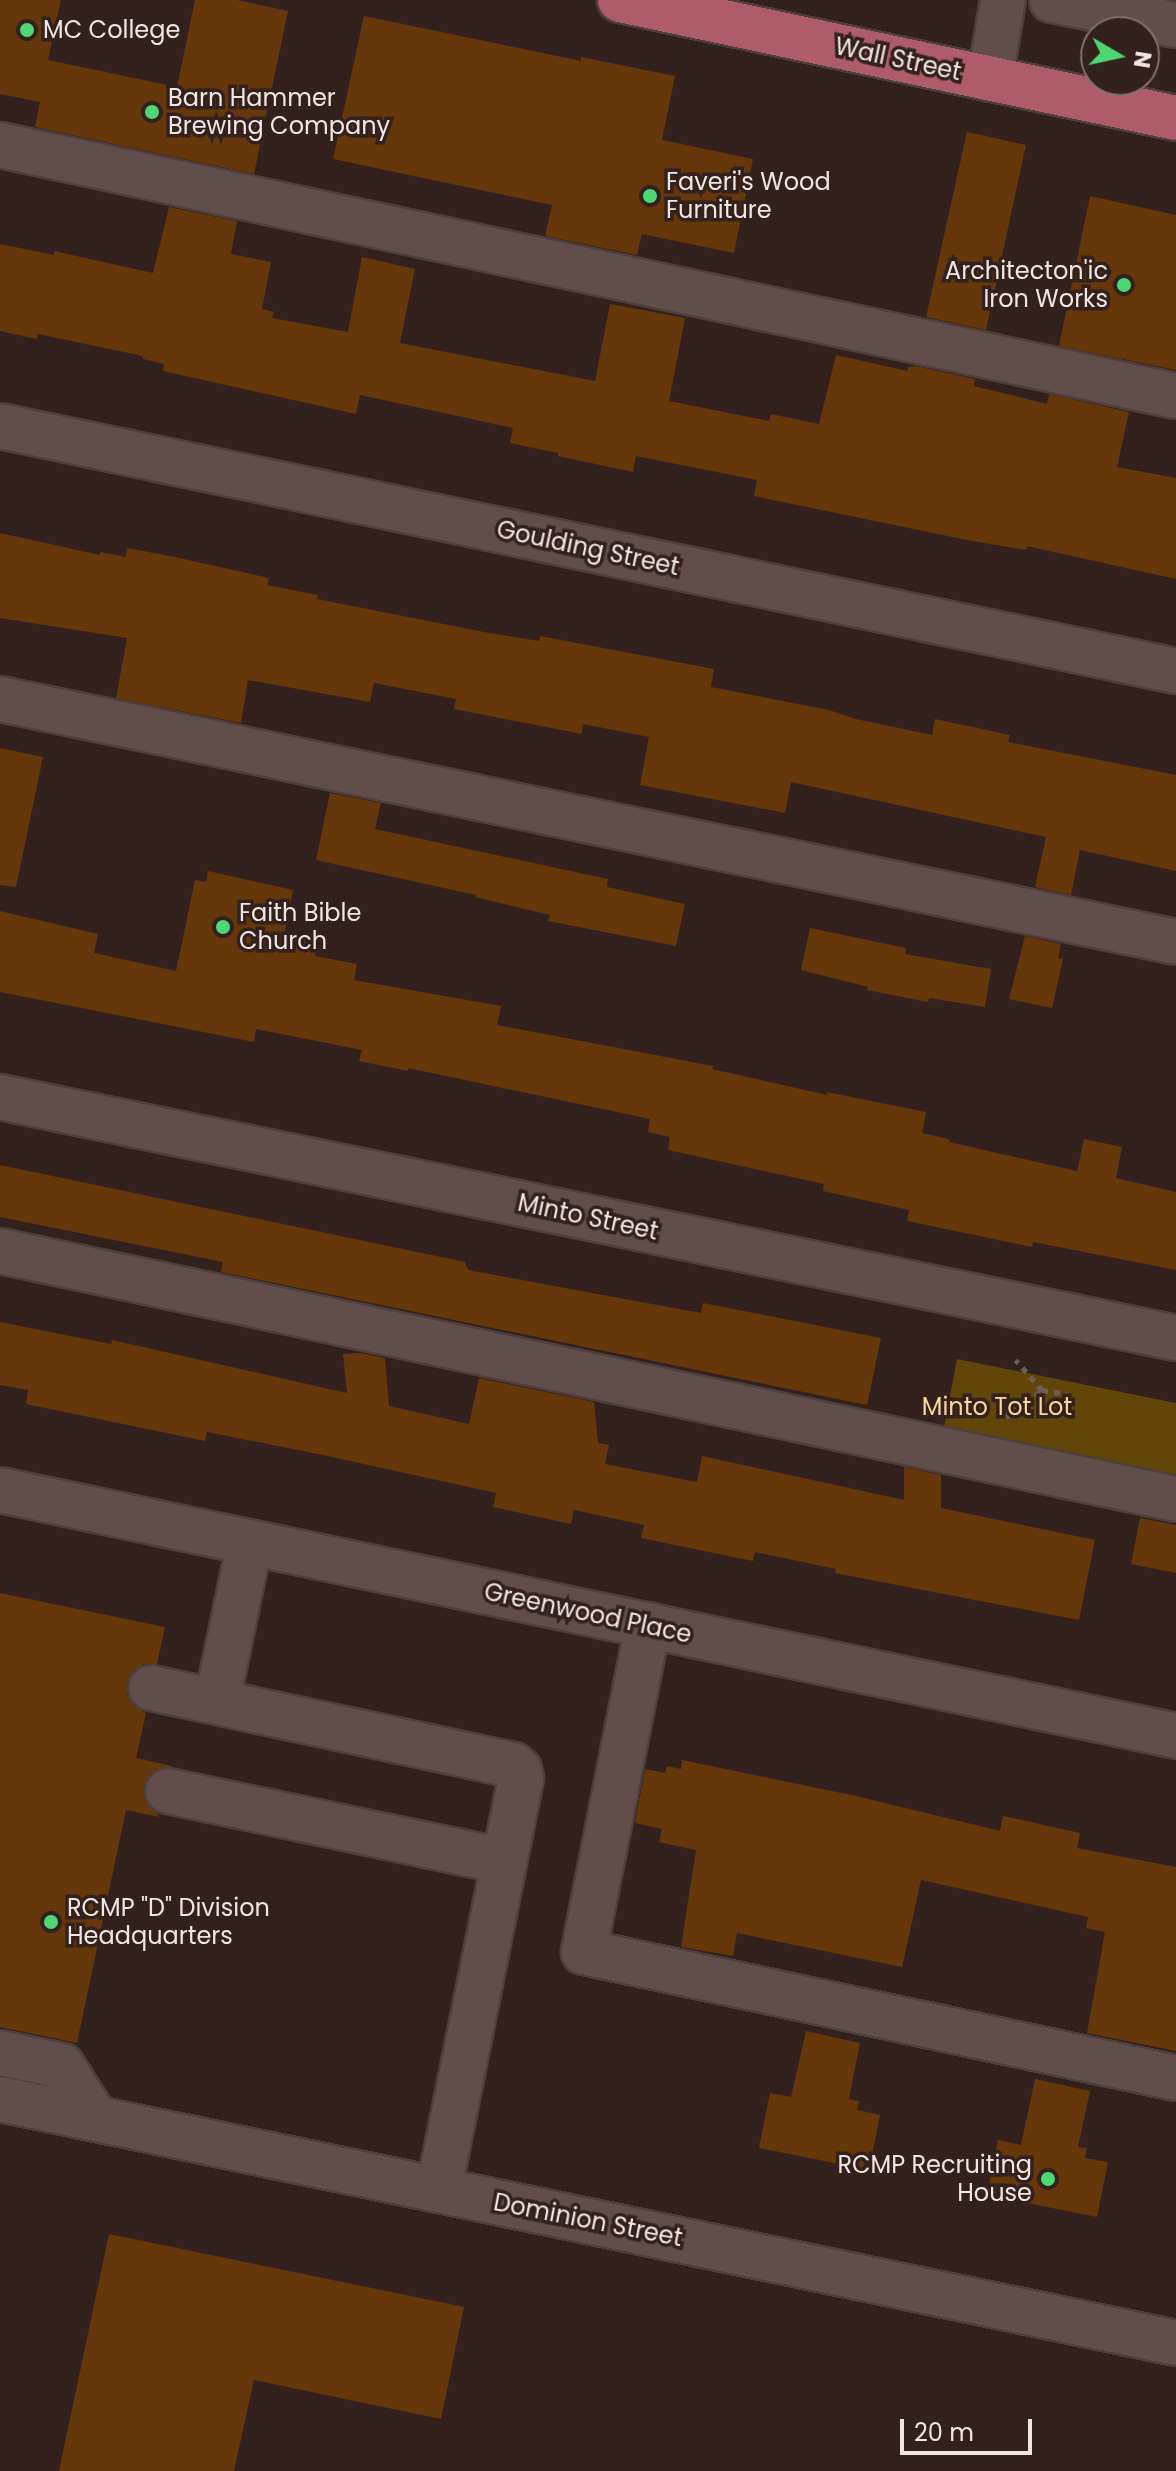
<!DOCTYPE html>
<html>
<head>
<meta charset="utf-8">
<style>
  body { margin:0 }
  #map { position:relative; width:1176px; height:2471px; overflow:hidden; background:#32211d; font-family:Poppins,sans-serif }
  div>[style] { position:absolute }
  .green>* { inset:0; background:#624609 }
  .building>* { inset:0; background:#67370c }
  .path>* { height:5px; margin-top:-2.5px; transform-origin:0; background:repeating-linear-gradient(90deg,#6e5e5b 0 6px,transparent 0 12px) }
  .roads { filter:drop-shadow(2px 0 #4d403c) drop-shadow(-2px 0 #4d403c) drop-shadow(0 2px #4d403c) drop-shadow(0 -2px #4d403c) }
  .minor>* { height:44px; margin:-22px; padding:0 22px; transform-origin:22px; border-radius:22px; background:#614e4a }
  .major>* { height:44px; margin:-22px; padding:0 22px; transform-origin:22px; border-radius:22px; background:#ae5c69 }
  .dots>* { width:22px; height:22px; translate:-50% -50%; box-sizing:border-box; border:4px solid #32211d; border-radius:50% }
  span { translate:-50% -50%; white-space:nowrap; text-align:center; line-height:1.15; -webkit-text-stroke:7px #32211d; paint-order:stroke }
  .poi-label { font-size:24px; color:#f2e6e3 }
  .left { translate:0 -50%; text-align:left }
  .right { translate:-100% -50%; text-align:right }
  .street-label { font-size:24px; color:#f2e6e3 }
  .park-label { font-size:24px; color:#f8d59c }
  .north { position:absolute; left:1080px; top:16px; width:80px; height:80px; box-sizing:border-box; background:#32211d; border:2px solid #7f706c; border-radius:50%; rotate:99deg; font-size:22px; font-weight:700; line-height:32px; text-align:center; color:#f2e6e3 }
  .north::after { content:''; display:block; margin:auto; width:28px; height:36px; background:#4ed675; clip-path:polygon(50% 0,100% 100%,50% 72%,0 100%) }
  .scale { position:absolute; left:900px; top:2419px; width:132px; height:36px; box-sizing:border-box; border:4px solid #f2e6e3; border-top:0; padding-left:10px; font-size:24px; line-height:28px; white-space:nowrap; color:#f2e6e3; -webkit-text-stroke:6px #32211d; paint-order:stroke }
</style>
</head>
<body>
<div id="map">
  <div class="green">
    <div style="clip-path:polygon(957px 1359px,1176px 1403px,1176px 1483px,942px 1437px)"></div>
  </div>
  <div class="building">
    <div style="clip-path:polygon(0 0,61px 0,48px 60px,177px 87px,195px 0,237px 0,288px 11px,254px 174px,35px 127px,40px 102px,0 94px)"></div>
    <div style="clip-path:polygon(364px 16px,581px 61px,581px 57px,675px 76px,662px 140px,753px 159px,734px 253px,642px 234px,637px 255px,545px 236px,552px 205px,333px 159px)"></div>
    <div style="clip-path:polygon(967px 132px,1026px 145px,986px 330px,926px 317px)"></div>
    <div style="clip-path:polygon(1090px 196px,1176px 215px,1176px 370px,1059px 346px)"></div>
    <div style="clip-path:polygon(169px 207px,237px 221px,231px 254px,271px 262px,262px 309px,274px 312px,272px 318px,348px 332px,362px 257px,415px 269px,400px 343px,595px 381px,610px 304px,685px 318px,669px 401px,769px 421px,771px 414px,819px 424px,836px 355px,907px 371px,908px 367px,916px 366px,975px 379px,974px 386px,1047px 404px,1049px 394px,1129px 412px,1117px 467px,1176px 478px,1176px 579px,1027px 546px,1026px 550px,967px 540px,754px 496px,757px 480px,636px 456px,633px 472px,558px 456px,558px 453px,510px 443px,513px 428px,360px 395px,356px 414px,163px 371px,164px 364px,143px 359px,143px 356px,38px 334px,37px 339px,0 331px,0 244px,54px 255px,54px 251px,153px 273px)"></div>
    <div style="clip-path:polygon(0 533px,100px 555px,100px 552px,126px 557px,127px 548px,170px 556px,269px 578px,267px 585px,318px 595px,317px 599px,489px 633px,539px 641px,540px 636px,714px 669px,711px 687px,829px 710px,856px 719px,932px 735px,935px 719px,1010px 735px,1008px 742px,1176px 775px,1176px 871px,1080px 850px,1071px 895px,1035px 887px,1046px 837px,791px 782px,785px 813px,640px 785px,649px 737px,583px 724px,582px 734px,454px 709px,456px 699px,374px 683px,370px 702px,248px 680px,241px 723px,116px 698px,127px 638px,0 618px)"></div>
    <div style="clip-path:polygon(0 748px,43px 757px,16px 887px,0 885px)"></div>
    <div style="clip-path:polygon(330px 793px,381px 803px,375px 829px,608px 879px,607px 887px,685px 904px,676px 946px,548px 921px,550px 915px,475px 897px,476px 895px,316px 860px)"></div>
    <div style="clip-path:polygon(208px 871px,293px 890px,284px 935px,317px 942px,315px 956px,357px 964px,354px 980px,501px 1006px,497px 1025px,713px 1066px,712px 1069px,827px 1095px,827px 1092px,926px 1112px,922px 1133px,949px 1139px,949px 1142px,1077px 1171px,1084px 1139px,1122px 1147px,1116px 1178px,1176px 1192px,1176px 1270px,1033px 1242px,1032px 1247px,907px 1221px,909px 1210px,823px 1191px,824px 1184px,668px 1150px,670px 1137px,648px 1132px,650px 1119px,408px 1068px,408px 1071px,359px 1061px,362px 1050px,256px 1029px,254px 1042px,0 992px,0 911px,98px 934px,94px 953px,176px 971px,195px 880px,206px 882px)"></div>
    <div style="clip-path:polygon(810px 928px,906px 948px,905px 954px,991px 969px,985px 1007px,929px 998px,928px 1002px,867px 990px,868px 987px,801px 970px)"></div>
    <div style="clip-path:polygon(1025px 936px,1061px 944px,1058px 958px,1063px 959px,1052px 1008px,1009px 999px)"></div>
    <div style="clip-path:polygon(0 1165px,465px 1262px,468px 1270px,701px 1313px,703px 1303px,881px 1338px,867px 1405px,221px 1272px,223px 1262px,0 1217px)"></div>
    <div style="clip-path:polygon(0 1322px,111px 1344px,112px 1340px,347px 1393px,343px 1354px,360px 1353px,385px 1358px,389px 1406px,469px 1424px,479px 1378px,594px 1402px,598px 1443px,609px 1445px,605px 1464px,697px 1482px,702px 1456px,904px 1500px,904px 1467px,941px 1475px,941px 1508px,1095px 1540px,1079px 1620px,835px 1573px,836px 1569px,755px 1552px,753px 1561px,641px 1538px,644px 1525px,574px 1510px,571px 1524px,493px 1507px,496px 1493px,323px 1455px,207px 1432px,205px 1441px,26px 1404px,28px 1390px,0 1385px)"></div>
    <div style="clip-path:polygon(1140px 1518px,1176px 1525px,1176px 1573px,1131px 1564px)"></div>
    <div style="clip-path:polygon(0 1593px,165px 1627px,157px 1664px,144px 1664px,133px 1671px,127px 1682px,127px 1695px,134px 1706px,146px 1713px,136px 1758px,172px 1766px,150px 1774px,144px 1785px,145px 1800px,160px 1817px,126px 1810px,77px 2043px,0 2027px)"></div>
    <div style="clip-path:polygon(682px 1760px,856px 1796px,1000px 1831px,1003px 1816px,1080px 1833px,1077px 1848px,1176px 1867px,1176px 2051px,1087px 2033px,1105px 1932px,1086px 1928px,1088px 1917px,921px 1880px,902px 1967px,737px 1933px,733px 1956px,681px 1947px,696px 1850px,659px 1842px,662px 1829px,635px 1823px,645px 1769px,665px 1773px,667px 1766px,681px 1769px)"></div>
    <div style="clip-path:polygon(806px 2031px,860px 2043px,849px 2099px,859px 2101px,857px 2110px,880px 2115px,869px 2170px,759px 2148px,770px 2093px,791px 2097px)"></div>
    <div style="clip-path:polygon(1035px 2079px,1090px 2091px,1078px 2147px,1087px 2148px,1085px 2158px,1108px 2162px,1097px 2217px,987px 2195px,998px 2140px,1021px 2145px)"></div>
    <div style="clip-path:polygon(109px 2234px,464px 2307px,441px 2419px,254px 2380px,234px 2471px,59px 2471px)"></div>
  </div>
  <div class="path">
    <div style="left:1042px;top:1390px;width:25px;rotate:9deg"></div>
    <div style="left:1006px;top:1417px;width:45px;rotate:-36.9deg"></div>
    <div style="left:1042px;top:1390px;width:40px;rotate:-131deg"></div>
  </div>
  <div class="roads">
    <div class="minor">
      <div style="left:1052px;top:0;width:126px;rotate:11.4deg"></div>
      <div style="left:990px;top:79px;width:80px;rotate:-80.7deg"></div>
      <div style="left:0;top:145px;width:1202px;rotate:12.05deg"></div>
      <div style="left:0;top:426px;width:1201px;rotate:11.77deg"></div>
      <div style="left:0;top:699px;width:1201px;rotate:11.67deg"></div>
      <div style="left:0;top:1097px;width:1200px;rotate:11.58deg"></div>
      <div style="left:0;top:1251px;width:1202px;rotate:11.91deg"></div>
      <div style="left:0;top:1490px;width:1201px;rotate:11.81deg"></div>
      <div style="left:648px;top:1625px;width:333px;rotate:101.1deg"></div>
      <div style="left:584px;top:1952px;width:605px;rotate:12.02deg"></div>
      <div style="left:151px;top:1688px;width:370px;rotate:12deg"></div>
      <div style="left:513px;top:1765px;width:8px;rotate:40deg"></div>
      <div style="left:519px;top:1770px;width:8px;rotate:76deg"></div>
      <div style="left:521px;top:1778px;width:420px;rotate:101.3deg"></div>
      <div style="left:217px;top:1701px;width:162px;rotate:-78.3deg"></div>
      <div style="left:168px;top:1791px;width:343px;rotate:11.8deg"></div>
      <div style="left:0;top:2053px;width:63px;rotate:11.8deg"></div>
      <div style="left:62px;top:2066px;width:62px;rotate:57.6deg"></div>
      <div style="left:0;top:2099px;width:1201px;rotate:11.72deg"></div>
    </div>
    <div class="major">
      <div style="left:620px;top:0;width:568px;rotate:11.98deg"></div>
    </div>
  </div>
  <div class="dots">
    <div style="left:27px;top:30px;background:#4ed675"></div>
    <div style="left:152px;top:112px;background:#4ed675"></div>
    <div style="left:650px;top:196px;background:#4ed675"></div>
    <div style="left:1124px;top:285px;background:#4ed675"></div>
    <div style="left:223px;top:927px;background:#4ed675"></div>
    <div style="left:51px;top:1922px;background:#4ed675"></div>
    <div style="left:1048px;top:2179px;background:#4ed675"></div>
  </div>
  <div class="poi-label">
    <span class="left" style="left:43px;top:30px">MC College</span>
    <span class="left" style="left:168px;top:112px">Barn Hammer<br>Brewing Company</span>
    <span class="left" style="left:666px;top:196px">Faveri's Wood<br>Furniture</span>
    <span class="right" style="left:1108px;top:285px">Architecton'ic<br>Iron Works</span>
    <span class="left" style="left:239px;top:927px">Faith Bible<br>Church</span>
    <span class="left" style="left:67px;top:1922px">RCMP "D" Division<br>Headquarters</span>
    <span class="right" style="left:1032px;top:2179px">RCMP Recruiting<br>House</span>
  </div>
  <div class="street-label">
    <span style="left:898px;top:59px;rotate:12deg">Wall Street</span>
    <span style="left:588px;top:548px;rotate:12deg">Goulding Street</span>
    <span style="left:588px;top:1217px;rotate:12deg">Minto Street</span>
    <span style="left:588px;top:1613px;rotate:12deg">Greenwood Place</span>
    <span style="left:588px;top:2220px;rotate:11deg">Dominion Street</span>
  </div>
  <div class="park-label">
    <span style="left:997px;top:1407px">Minto Tot Lot</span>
  </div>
  <div class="north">N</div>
  <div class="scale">20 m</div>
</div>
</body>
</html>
